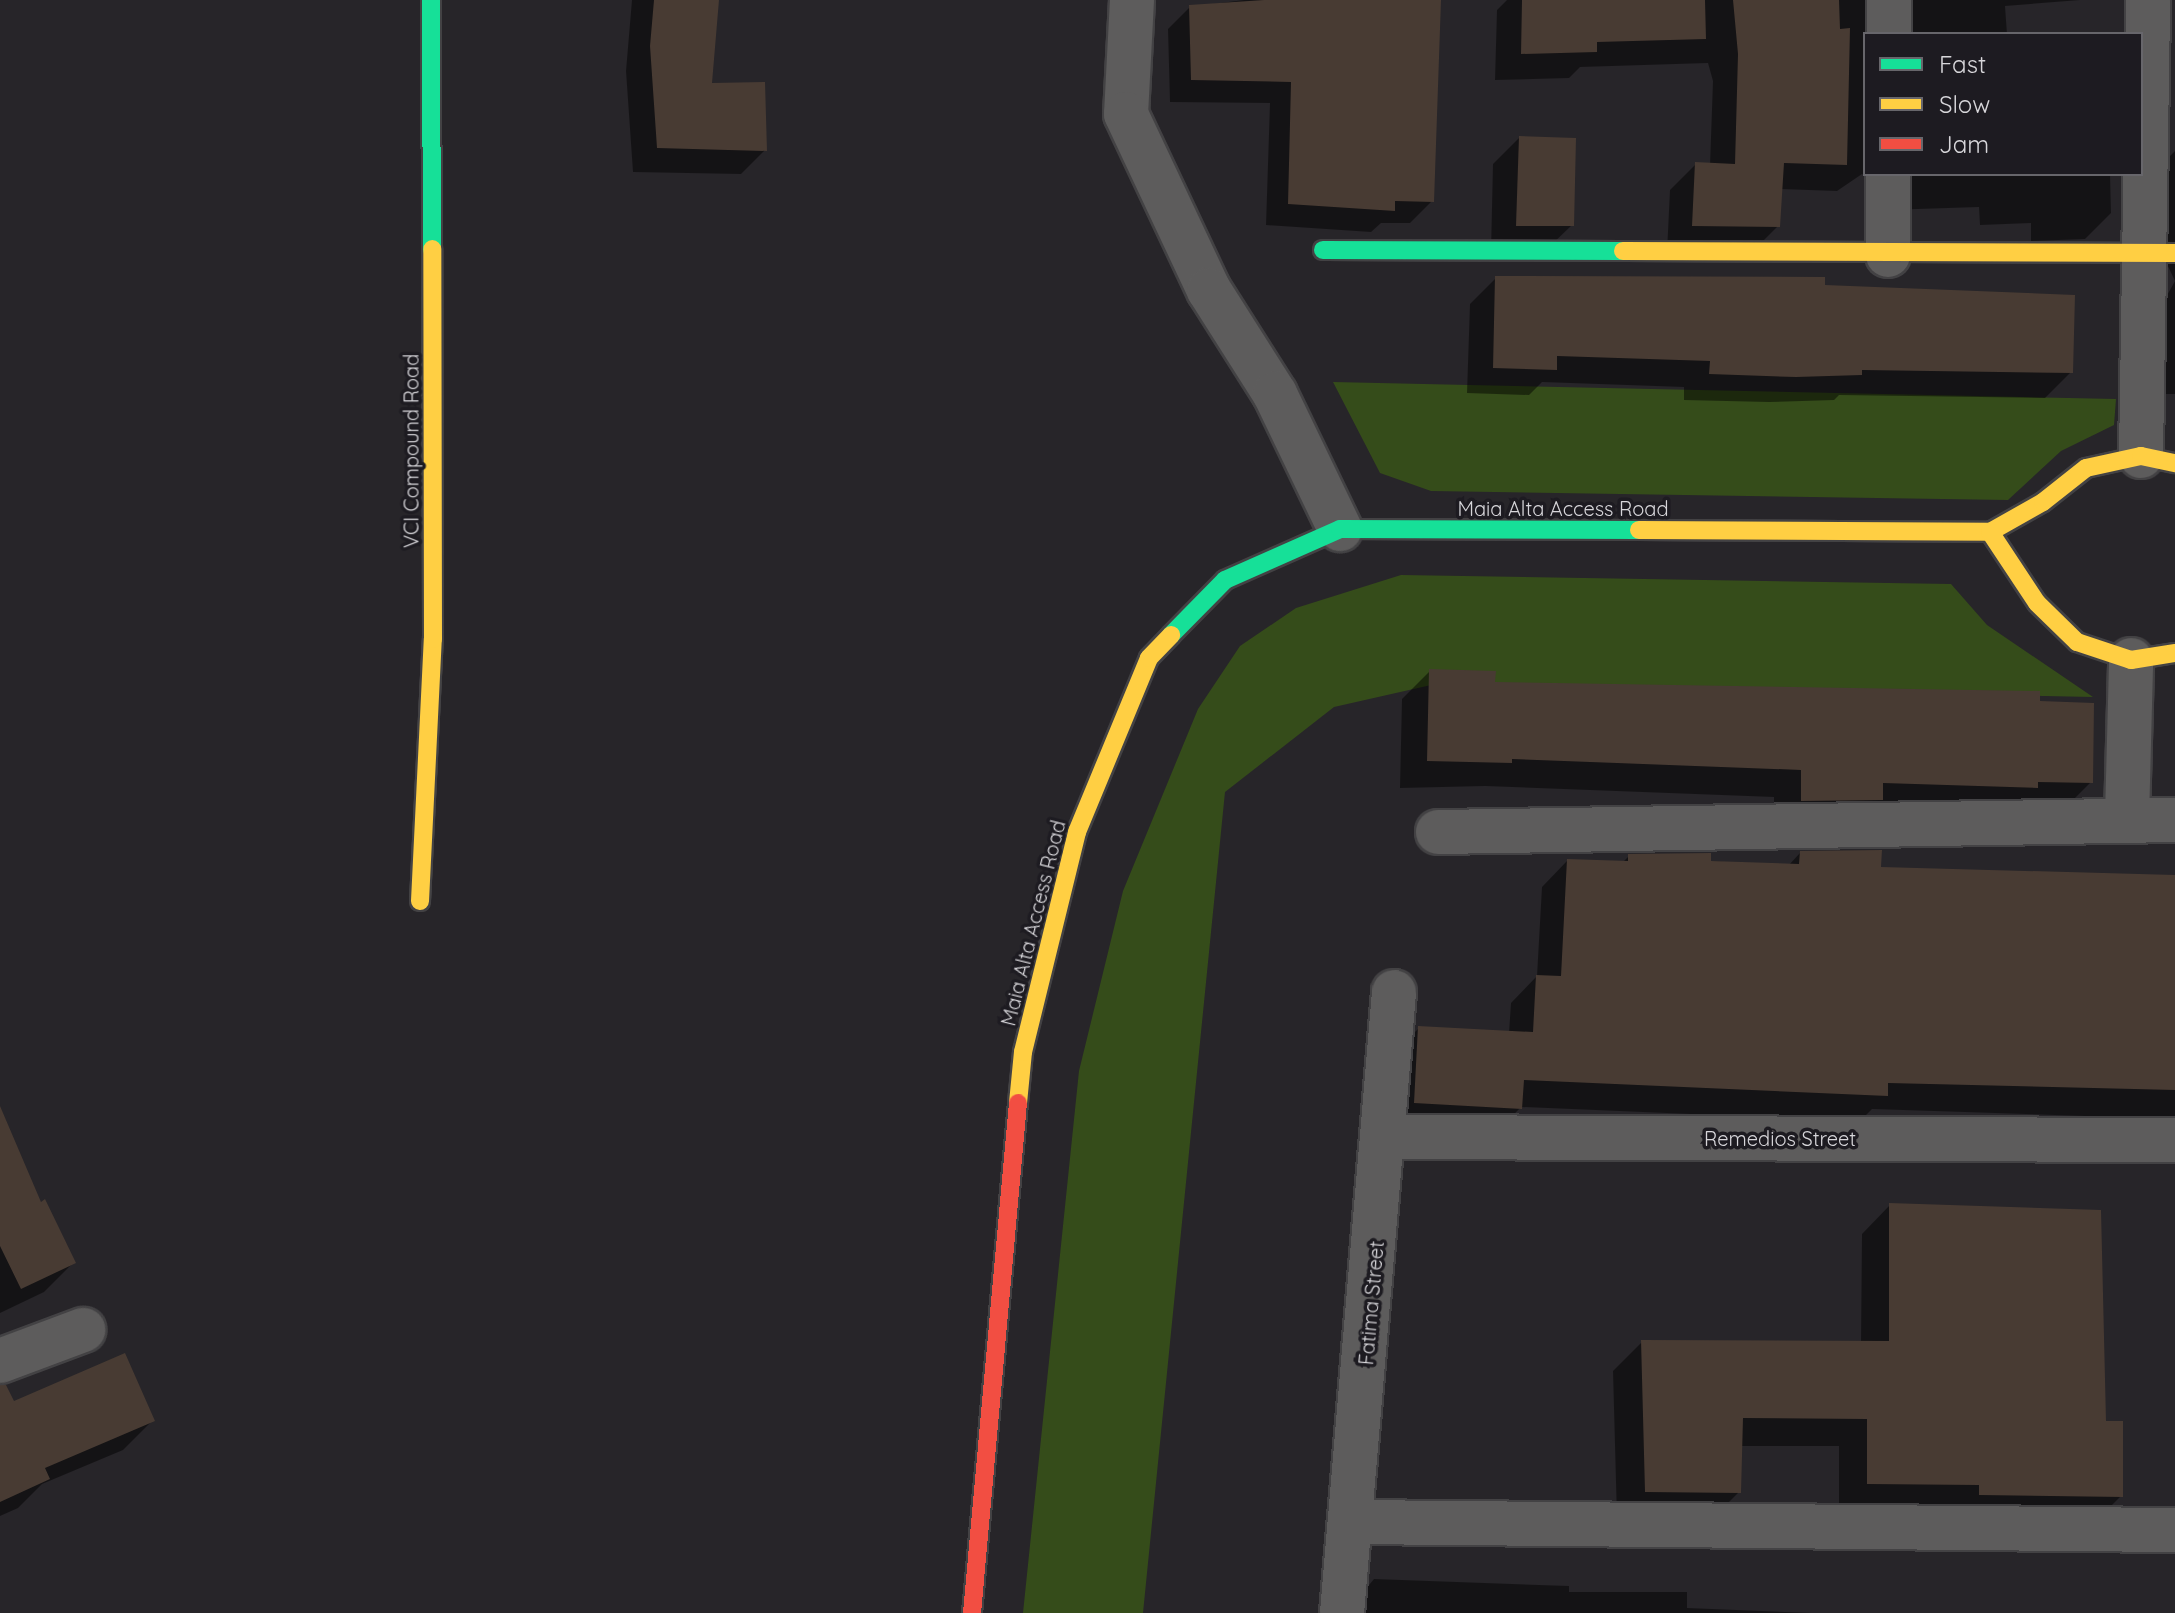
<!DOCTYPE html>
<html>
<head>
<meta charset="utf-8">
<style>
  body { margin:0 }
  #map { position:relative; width:2175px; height:1613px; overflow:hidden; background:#272529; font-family:Quicksand,sans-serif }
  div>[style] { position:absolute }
  .green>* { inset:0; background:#354c1a }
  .shadow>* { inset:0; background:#0007 }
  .building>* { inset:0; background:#483b33 }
  .roads { filter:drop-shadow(2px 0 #434244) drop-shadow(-2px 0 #434244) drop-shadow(0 2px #434244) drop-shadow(0 -2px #434244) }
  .street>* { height:44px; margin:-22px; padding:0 22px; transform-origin:22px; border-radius:22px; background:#5d5c5c }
  .fast>* { height:18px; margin:-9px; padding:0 9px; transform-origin:9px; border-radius:9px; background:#16e098 }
  .slow>* { height:18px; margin:-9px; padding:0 9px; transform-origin:9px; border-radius:9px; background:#ffcf43 }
  .jam>* { height:18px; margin:-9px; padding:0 9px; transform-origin:9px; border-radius:9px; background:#f24e42 }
  span { translate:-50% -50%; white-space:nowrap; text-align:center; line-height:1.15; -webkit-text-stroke:7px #1d1b21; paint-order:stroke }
  .street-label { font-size:20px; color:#d7d6da }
  .legend { position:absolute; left:1863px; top:32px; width:280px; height:144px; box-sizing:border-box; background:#1d1b21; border:2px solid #67666b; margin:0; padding:10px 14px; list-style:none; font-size:24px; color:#d7d6da }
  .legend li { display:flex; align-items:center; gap:16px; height:40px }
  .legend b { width:40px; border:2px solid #67666b }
</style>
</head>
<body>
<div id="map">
  <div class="green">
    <div style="clip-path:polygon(1333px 382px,2116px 399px,2114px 425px,2061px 451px,2008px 500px,1431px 491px,1380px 473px)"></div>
    <div style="clip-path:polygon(1401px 575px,1951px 584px,1987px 625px,2093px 697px,1440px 683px,1334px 707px,1225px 792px,1143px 1613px,1023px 1613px,1079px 1071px,1123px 891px,1198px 709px,1240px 646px,1296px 608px)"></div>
  </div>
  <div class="shadow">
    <div style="clip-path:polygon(632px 0,717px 0,710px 85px,765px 150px,741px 174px,633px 172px,626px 71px)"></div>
    <div style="clip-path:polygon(1244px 0,1439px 0,1432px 201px,1410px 223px,1381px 223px,1371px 232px,1266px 225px,1270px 103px,1170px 102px,1168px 29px,1190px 7px)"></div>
    <div style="clip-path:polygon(1507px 0,2080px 0,2005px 6px,2007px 34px,1887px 34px,1886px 14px,1866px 2px,1865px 174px,2110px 174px,2111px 213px,2085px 239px,2031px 241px,2031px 223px,1980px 225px,1979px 207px,1887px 210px,1884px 187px,1862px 174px,1837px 191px,1780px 189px,1778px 226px,1752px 252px,1667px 252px,1670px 190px,1696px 164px,1710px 165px,1713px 81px,1708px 63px,1580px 67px,1569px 78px,1495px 80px,1497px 10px)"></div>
    <div style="clip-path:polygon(1519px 138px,1572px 225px,1545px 251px,1491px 251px,1493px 164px)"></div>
    <div style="clip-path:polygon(2175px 151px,2175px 394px,2165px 394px,2165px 299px,2175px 281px,2166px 262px,2166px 160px)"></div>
    <div style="clip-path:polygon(1496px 278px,1823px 287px,2071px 372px,2045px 398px,1839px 395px,1834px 400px,1769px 402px,1684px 400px,1684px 387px,1542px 382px,1529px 395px,1467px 393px,1470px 304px)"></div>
    <div style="clip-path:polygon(1430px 671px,1493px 684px,2038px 703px,2091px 782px,2063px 810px,1774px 828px,1774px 797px,1485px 786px,1400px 788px,1402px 699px)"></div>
    <div style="clip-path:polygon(1800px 853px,1879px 869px,2175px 876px,2175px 1119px,1872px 1109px,1860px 1121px,1521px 1107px,1495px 1134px,1389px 1128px,1393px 1054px,1419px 1028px,1509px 1033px,1511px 1003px,1537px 976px,1542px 887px,1567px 861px,1622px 863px,1629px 856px,1788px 866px)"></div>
    <div style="clip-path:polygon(0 1129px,74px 1262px,44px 1292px,0 1313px)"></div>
    <div style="clip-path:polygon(1890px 1205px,2104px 1423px,2121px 1496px,2092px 1525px,1839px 1512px,1839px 1446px,1740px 1446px,1739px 1492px,1710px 1521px,1617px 1519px,1613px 1371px,1642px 1342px,1861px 1343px,1862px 1234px)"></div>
    <div style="clip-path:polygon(0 1395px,13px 1404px,152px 1421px,123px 1450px,42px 1484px,18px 1508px,0 1516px)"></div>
    <div style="clip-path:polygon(1374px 1579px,1569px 1586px,1569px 1592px,1687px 1592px,1687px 1608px,1812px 1613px,1346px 1613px)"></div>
  </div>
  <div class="building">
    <div style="clip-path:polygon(654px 0,719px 0,712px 83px,765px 82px,767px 151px,657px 148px,650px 46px)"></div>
    <div style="clip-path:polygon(1264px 0,1441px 0,1434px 202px,1395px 201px,1395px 211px,1288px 204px,1291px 82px,1191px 80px,1189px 5px)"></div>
    <div style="clip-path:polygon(1522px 0,1705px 0,1706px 39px,1597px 42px,1597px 52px,1521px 54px)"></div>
    <div style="clip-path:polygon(1733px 0,1839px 0,1840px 29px,1850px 28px,1847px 165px,1784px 163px,1780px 227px,1692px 226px,1695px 162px,1735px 164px,1738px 54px)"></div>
    <div style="clip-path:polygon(1519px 136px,1576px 138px,1574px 226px,1516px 226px)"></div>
    <div style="clip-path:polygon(1495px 276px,1825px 277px,1825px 285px,2075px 295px,2073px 373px,1862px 370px,1862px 375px,1796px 377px,1709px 374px,1710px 361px,1557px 356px,1557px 370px,1493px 368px)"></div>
    <div style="clip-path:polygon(1429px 669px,1496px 671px,1495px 682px,2040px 691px,2040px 701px,2094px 703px,2093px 783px,2038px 782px,2038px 788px,1883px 783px,1883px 800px,1801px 801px,1801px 770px,1512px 759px,1512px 763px,1427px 761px)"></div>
    <div style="clip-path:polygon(1882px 850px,1881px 867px,2175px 875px,2175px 1090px,1888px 1083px,1888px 1096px,1524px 1080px,1522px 1109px,1414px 1103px,1418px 1026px,1533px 1032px,1536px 975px,1561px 976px,1567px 859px,1628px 861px,1628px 854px,1711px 853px,1711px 861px,1799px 864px,1800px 851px)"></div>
    <div style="clip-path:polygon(0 1106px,41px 1202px,45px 1199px,76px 1263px,21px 1289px,0 1246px)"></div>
    <div style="clip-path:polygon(1889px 1203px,2101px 1210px,2106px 1421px,2123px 1421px,2123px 1497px,1979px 1495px,1979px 1485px,1867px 1484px,1867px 1419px,1743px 1418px,1741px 1493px,1645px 1492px,1641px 1340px,1889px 1341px)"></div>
    <div style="clip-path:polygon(125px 1353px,155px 1421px,45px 1468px,50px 1479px,0 1502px,0 1385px,6px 1385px,14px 1401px)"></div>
  </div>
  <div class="roads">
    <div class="street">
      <div style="left:1132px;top:0;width:114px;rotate:93deg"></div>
      <div style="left:1126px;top:114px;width:195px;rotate:64.8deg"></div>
      <div style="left:1209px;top:290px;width:123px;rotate:57.6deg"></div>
      <div style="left:1275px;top:394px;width:150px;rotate:64.3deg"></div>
      <div style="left:1889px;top:34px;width:34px;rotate:-90deg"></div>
      <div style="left:1888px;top:255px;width:81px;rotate:-90deg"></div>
      <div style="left:2141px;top:456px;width:456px;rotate:-89.1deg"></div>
      <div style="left:2127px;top:818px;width:158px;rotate:-88.5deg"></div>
      <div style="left:1438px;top:832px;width:737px;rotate:-0.93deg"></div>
      <div style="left:1385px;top:1137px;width:790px;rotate:0.22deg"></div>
      <div style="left:0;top:1361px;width:89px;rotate:-20.5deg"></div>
      <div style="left:1353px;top:1522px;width:822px;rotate:0.56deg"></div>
      <div style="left:1342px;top:1613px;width:623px;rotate:-85.21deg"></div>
    </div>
    <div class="fast">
      <div style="left:431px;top:0;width:249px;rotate:89.8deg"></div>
      <div style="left:1323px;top:250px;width:300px;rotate:0.2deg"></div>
      <div style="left:1171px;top:635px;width:77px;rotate:-45.5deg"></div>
      <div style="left:1225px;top:580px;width:126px;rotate:-23.9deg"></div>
      <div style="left:1340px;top:529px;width:299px;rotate:0.2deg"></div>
    </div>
    <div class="slow">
      <div style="left:1623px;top:251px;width:552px;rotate:0.21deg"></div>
      <div style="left:1639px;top:530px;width:351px;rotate:0.3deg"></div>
      <div style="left:1990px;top:532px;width:61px;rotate:-29.5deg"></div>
      <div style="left:2043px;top:502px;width:55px;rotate:-38.3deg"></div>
      <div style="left:2086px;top:468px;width:56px;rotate:-12.3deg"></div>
      <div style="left:2141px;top:456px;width:35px;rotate:12deg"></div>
      <div style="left:1990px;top:532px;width:85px;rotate:56.5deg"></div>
      <div style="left:2037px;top:603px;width:56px;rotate:44.3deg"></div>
      <div style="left:2077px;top:642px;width:57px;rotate:18.4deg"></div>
      <div style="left:2131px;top:660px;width:45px;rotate:-9deg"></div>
      <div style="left:420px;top:901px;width:262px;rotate:-87.2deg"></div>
      <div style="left:433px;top:639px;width:390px;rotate:-90.1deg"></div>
      <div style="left:1018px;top:1103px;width:51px;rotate:-84.4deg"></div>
      <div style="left:1023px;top:1052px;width:227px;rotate:-76.2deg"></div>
      <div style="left:1077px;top:832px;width:188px;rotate:-67.5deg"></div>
      <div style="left:1149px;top:658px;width:32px;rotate:-46deg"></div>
    </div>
    <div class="jam">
      <div style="left:972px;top:1613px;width:512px;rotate:-84.85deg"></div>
    </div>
  </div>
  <div class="street-label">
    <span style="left:411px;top:451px;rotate:-90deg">VCI Compound Road</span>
    <span style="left:1563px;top:508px">Maia Alta Access Road</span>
    <span style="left:1033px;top:923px;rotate:-76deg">Maia Alta Access Road</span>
    <span style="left:1780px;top:1138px">Remedios Street</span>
    <span style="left:1371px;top:1303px;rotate:-85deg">Fatima Street</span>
  </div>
  <ul class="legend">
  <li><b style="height:10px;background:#16e098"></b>Fast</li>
  <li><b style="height:10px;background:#ffcf43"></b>Slow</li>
  <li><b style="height:10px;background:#f24e42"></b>Jam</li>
  </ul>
</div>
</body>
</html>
